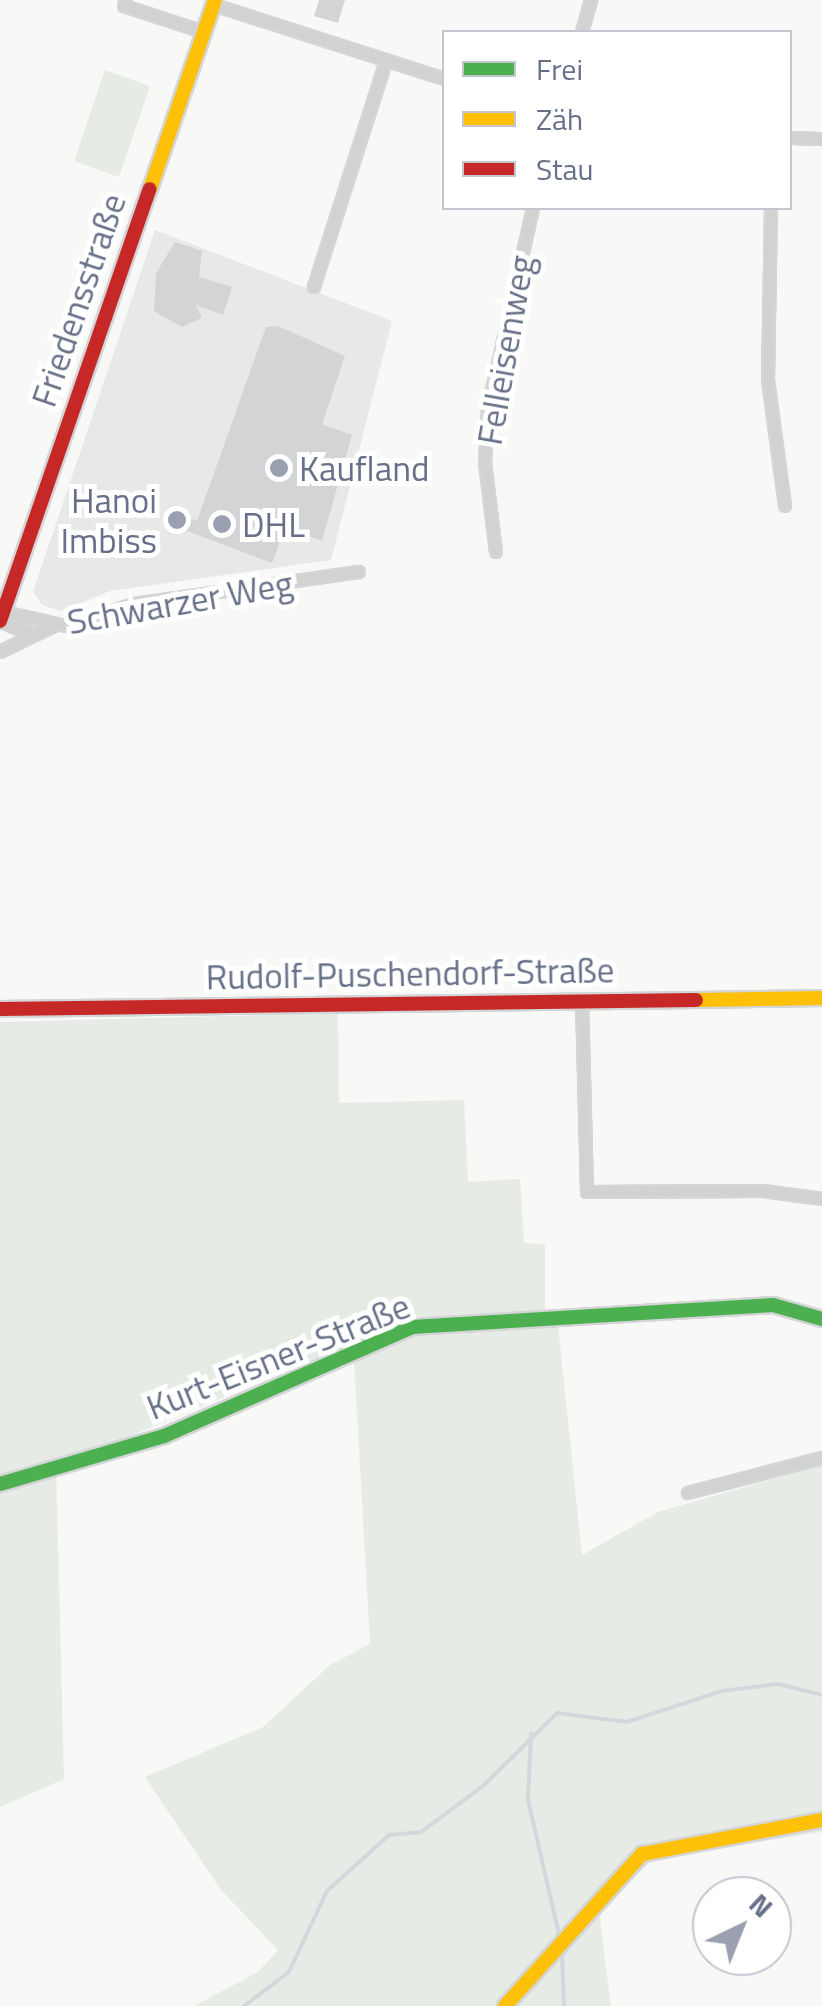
<!DOCTYPE html>
<html>
<head>
<meta charset="utf-8">
<style>
  body { margin:0 }
  #map { position:relative; width:822px; height:2006px; overflow:hidden; background:#f8f8f7; font-family:"Titillium Web",sans-serif }
  div>[style] { position:absolute }
  .built>* { inset:0; background:#e8e8e9 }
  .green>* { inset:0; background:#e6ebe5 }
  .stream>* { height:4px; margin:-2px; padding:0 2px; transform-origin:2px; border-radius:2px; background:#d4d8dd }
  .building>* { inset:0; background:#d3d4d5 }
  .roads { filter:drop-shadow(2px 0 #d3d5d6) drop-shadow(-2px 0 #d3d5d6) drop-shadow(0 2px #d3d5d6) drop-shadow(0 -2px #d3d5d6) }
  .street>* { height:10px; margin:-5px; padding:0 5px; transform-origin:5px; border-radius:5px; background:#d2d2d3 }
  .fast>* { height:14px; margin:-7px; padding:0 7px; transform-origin:7px; border-radius:7px; background:#4caf50 }
  .slow>* { height:14px; margin:-7px; padding:0 7px; transform-origin:7px; border-radius:7px; background:#ffc107 }
  .jam>* { height:14px; margin:-7px; padding:0 7px; transform-origin:7px; border-radius:7px; background:#c62828 }
  .dots>* { width:28px; height:28px; translate:-50% -50%; box-sizing:border-box; border:5px solid #fff; border-radius:50% }
  span { translate:-50% -50%; white-space:nowrap; text-align:center; line-height:1.15; -webkit-text-stroke:10px #fff; paint-order:stroke }
  .street-label { font-size:35px; color:#677088 }
  .poi-label { font-size:35px; color:#677088 }
  .left { translate:0 -50%; text-align:left }
  .right { translate:-100% -50%; text-align:right }
  .legend { position:absolute; left:442px; top:30px; width:350px; height:180px; box-sizing:border-box; background:#fff; border:2px solid #c2c6cf; margin:0; padding:12px 18px; list-style:none; font-size:30px; color:#677088 }
  .legend li { display:flex; align-items:center; gap:20px; height:50px }
  .legend b { width:50px; border:2px solid #c2c6cf }
  .north { position:absolute; left:692px; top:1876px; width:100px; height:100px; box-sizing:border-box; background:#fff; border:2px solid #c2c6cf; border-radius:50%; rotate:43deg; font-size:28px; font-weight:700; line-height:40px; text-align:center; color:#677088 }
  .north::after { content:''; display:block; margin:auto; width:35px; height:45px; background:#9aa0af; clip-path:polygon(50% 0,100% 100%,50% 72%,0 100%) }
</style>
</head>
<body>
<div id="map">
  <div class="built">
    <div style="clip-path:polygon(155px 230px,392px 321px,331px 560px,110px 591px,61px 611px,42px 605px,33px 592px)"></div>
  </div>
  <div class="green">
    <div style="clip-path:polygon(105px 70px,150px 86px,119px 177px,74px 161px)"></div>
    <div style="clip-path:polygon(338px 1013px,339px 1103px,464px 1100px,468px 1182px,520px 1179px,524px 1243px,545px 1244px,545px 1325px,558px 1325px,582px 1555px,658px 1512px,822px 1465px,822px 1832px,653px 1859px,599px 1912px,611px 2006px,194px 2006px,258px 1972px,278px 1950px,221px 1890px,145px 1777px,263px 1727px,330px 1665px,370px 1644px,353px 1343px,56px 1467px,64px 1779px,0 1807px,0 1022px)"></div>
  </div>
  <div class="stream">
    <div style="left:531px;top:1733px;width:67px;rotate:92.6deg"></div>
    <div style="left:528px;top:1800px;width:138px;rotate:77deg"></div>
    <div style="left:562px;top:1956px;width:50px;rotate:87.7deg"></div>
    <div style="left:244px;top:2006px;width:56px;rotate:-37.1deg"></div>
    <div style="left:289px;top:1972px;width:89px;rotate:-64.9deg"></div>
    <div style="left:327px;top:1891px;width:84px;rotate:-42.1deg"></div>
    <div style="left:389px;top:1835px;width:32px;rotate:-5deg"></div>
    <div style="left:421px;top:1832px;width:77px;rotate:-36.6deg"></div>
    <div style="left:483px;top:1786px;width:104px;rotate:-44.6deg"></div>
    <div style="left:557px;top:1713px;width:71px;rotate:7.3deg"></div>
    <div style="left:627px;top:1722px;width:100px;rotate:-18.1deg"></div>
    <div style="left:722px;top:1691px;width:56px;rotate:-7.1deg"></div>
    <div style="left:778px;top:1684px;width:45px;rotate:14deg"></div>
  </div>
  <div class="building">
    <div style="clip-path:polygon(319px 0,345px 0,338px 23px,314px 16px)"></div>
    <div style="clip-path:polygon(175px 242px,202px 251px,199px 277px,232px 287px,223px 315px,196px 305px,202px 318px,182px 327px,154px 311px,156px 273px)"></div>
    <div style="clip-path:polygon(278px 326px,345px 356px,322px 424px,352px 435px,322px 541px,285px 528px,272px 563px,169px 524px,173px 513px,197px 521px,266px 327px)"></div>
  </div>
  <div class="roads">
    <div class="street">
      <div style="left:126px;top:0;width:6px;rotate:108deg"></div>
      <div style="left:124px;top:6px;width:84px;rotate:18deg"></div>
      <div style="left:214px;top:5px;width:242px;rotate:17.8deg"></div>
      <div style="left:582px;top:32px;width:33px;rotate:-74deg"></div>
      <div style="left:790px;top:138px;width:32px;rotate:2deg"></div>
      <div style="left:771px;top:208px;width:172px;rotate:91deg"></div>
      <div style="left:768px;top:380px;width:127px;rotate:82.3deg"></div>
      <div style="left:314px;top:287px;width:233px;rotate:-72.3deg"></div>
      <div style="left:496px;top:552px;width:90px;rotate:-97deg"></div>
      <div style="left:485px;top:463px;width:55px;rotate:-86.9deg"></div>
      <div style="left:488px;top:408px;width:205px;rotate:-77.3deg"></div>
      <div style="left:3px;top:612px;width:65px;rotate:12.5deg"></div>
      <div style="left:66px;top:626px;width:71px;rotate:-17.9deg"></div>
      <div style="left:134px;top:604px;width:227px;rotate:-8.1deg"></div>
      <div style="left:3px;top:613px;width:13px;rotate:63deg"></div>
      <div style="left:9px;top:625px;width:24px;rotate:22deg"></div>
      <div style="left:0;top:652px;width:58px;rotate:-25.7deg"></div>
      <div style="left:582px;top:1000px;width:192px;rotate:88.5deg"></div>
      <div style="left:587px;top:1192px;width:176px;rotate:-0.3deg"></div>
      <div style="left:763px;top:1191px;width:60px;rotate:7.7deg"></div>
      <div style="left:688px;top:1493px;width:138px;rotate:-14.6deg"></div>
    </div>
    <div class="fast">
      <div style="left:0;top:1484px;width:171px;rotate:-16.3deg"></div>
      <div style="left:164px;top:1436px;width:271px;rotate:-23.7deg"></div>
      <div style="left:412px;top:1327px;width:362px;rotate:-3.5deg"></div>
      <div style="left:773px;top:1305px;width:51px;rotate:15.9deg"></div>
    </div>
    <div class="slow">
      <div style="left:150px;top:189px;width:200px;rotate:-71deg"></div>
      <div style="left:696px;top:1000px;width:126px;rotate:-0.9deg"></div>
      <div style="left:505px;top:2006px;width:205px;rotate:-48deg"></div>
      <div style="left:642px;top:1854px;width:183px;rotate:-10.7deg"></div>
    </div>
    <div class="jam">
      <div style="left:0;top:621px;width:457px;rotate:-70.9deg"></div>
      <div style="left:0;top:1009px;width:696px;rotate:-0.74deg"></div>
    </div>
  </div>
  <div class="dots">
    <div style="left:279px;top:468px;background:#9aa0af"></div>
    <div style="left:177px;top:520px;background:#9aa0af"></div>
    <div style="left:222px;top:524px;background:#9aa0af"></div>
  </div>
  <div class="street-label">
    <span style="left:78px;top:300px;rotate:-71deg">Friedensstraße</span>
    <span style="left:505px;top:350px;rotate:-80deg">Felleisenweg</span>
    <span style="left:180px;top:602px;rotate:-10deg">Schwarzer Weg</span>
    <span style="left:410px;top:973px;rotate:-1deg">Rudolf-Puschendorf-Straße</span>
    <span style="left:278px;top:1356px;rotate:-22deg">Kurt-Eisner-Straße</span>
  </div>
  <div class="poi-label">
    <span class="left" style="left:299px;top:468px">Kaufland</span>
    <span class="right" style="left:157px;top:520px">Hanoi<br>Imbiss</span>
    <span class="left" style="left:242px;top:524px">DHL</span>
  </div>
  <ul class="legend">
  <li><b style="height:12px;background:#4caf50"></b>Frei</li>
  <li><b style="height:12px;background:#ffc107"></b>Zäh</li>
  <li><b style="height:12px;background:#c62828"></b>Stau</li>
  </ul>
  <div class="north">N</div>
</div>
</body>
</html>
